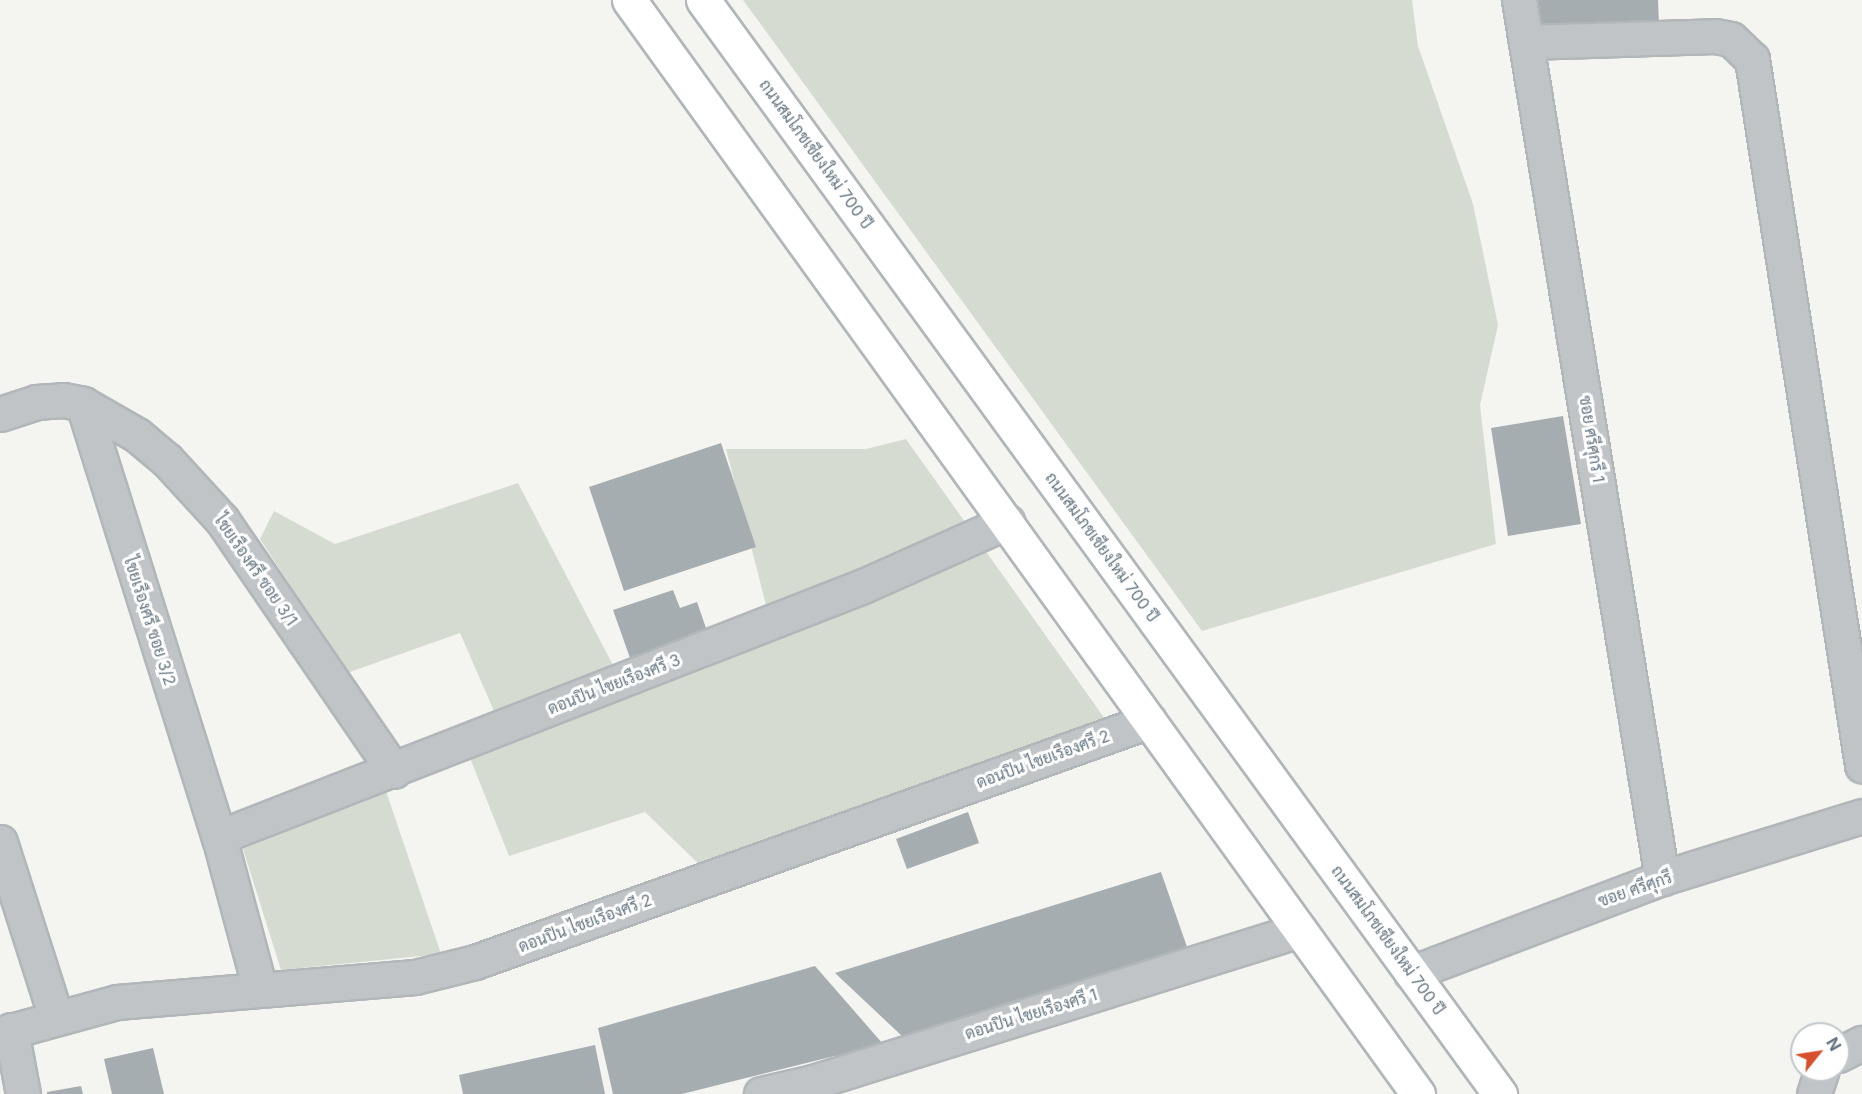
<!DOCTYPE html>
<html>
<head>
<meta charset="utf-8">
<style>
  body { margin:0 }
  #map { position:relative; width:1862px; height:1094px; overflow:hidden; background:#f4f4f1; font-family:Inter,Sarabun,sans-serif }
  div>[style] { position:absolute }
  .green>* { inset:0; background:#d6dbd2 }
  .building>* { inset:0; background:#a5adb1 }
  .roads { filter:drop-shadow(2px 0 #b1b6b9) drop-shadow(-2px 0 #b1b6b9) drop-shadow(0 2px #b1b6b9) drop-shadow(0 -2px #b1b6b9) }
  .minor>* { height:33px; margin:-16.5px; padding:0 16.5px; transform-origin:16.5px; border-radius:16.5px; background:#c0c4c7 }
  .primary>* { height:33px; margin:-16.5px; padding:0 16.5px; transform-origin:16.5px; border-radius:16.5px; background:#fff }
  span { translate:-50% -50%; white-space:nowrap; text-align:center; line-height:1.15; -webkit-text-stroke:6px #fff; paint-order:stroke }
  .street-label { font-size:16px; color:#657580 }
  .north { position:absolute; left:1790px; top:1022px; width:60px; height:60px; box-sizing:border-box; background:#fff; border:2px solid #c1c8cc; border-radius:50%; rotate:60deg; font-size:16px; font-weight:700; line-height:24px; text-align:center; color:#657580 }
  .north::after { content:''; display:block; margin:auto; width:21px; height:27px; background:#d7502e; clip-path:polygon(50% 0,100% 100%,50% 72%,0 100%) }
</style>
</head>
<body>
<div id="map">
  <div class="green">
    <div style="clip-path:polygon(743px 0,1412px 0,1418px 46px,1473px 204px,1498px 325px,1480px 405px,1496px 544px,1202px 631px)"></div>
    <div style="clip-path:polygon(906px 439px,1110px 726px,706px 871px,645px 812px,509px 856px,470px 758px,507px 741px,460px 633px,347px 673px,260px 539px,274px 511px,335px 544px,518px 483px,627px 692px,773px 632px,726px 449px,866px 449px)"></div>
    <div style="clip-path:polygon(386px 791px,441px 954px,281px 970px,243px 849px)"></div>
  </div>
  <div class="building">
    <div style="clip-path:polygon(1532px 0,1658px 0,1659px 24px,1537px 27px)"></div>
    <div style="clip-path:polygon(1563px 416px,1581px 524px,1508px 536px,1491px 428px)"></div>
    <div style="clip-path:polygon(721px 443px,756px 547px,624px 591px,589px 487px)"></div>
    <div style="clip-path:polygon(673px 590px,680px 608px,697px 602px,707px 631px,630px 658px,613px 610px)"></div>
    <div style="clip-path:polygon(968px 812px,979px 843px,907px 869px,896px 839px)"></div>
    <div style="clip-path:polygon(1161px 872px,1187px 947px,903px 1037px,835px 973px)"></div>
    <div style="clip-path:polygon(815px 966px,883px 1044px,682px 1094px,613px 1094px,598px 1028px)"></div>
    <div style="clip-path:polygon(595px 1045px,605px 1094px,463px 1094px,459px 1075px)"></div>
    <div style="clip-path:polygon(153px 1048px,164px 1094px,112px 1094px,104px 1059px)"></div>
    <div style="clip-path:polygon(81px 1086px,83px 1094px,47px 1094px,47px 1092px)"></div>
  </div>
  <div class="roads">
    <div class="minor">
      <div style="left:1519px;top:0;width:890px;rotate:80.75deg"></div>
      <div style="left:1528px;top:42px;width:187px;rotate:-1.8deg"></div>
      <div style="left:1715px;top:36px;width:16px;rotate:11deg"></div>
      <div style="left:1731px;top:39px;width:29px;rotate:44deg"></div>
      <div style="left:1752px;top:59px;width:715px;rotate:81.14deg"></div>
      <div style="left:83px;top:404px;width:454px;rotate:72.6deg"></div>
      <div style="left:219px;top:837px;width:157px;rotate:74.9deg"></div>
      <div style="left:0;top:414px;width:38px;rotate:-18deg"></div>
      <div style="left:36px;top:402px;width:27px;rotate:-4deg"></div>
      <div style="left:63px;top:400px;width:20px;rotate:11deg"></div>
      <div style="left:83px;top:404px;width:62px;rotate:29.9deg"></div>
      <div style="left:137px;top:435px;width:39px;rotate:40deg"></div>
      <div style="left:167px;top:460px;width:81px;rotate:47.5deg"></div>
      <div style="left:222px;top:520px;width:304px;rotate:55.6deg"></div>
      <div style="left:219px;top:837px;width:691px;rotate:-21.29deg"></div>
      <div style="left:863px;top:586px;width:158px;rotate:-24deg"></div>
      <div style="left:0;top:842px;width:184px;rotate:72.3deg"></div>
      <div style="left:1411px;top:973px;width:268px;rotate:-20.7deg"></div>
      <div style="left:1662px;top:878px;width:209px;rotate:-17.2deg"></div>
      <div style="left:11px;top:1030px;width:65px;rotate:79.4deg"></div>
      <div style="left:0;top:1034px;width:121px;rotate:-15.3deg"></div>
      <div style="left:117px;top:1002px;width:299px;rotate:-4.8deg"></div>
      <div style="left:415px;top:977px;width:62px;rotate:-14deg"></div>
      <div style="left:475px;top:962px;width:716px;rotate:-19.68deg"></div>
      <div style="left:1838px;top:1055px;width:27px;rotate:-27deg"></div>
      <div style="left:761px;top:1094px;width:53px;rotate:-13deg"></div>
      <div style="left:813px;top:1082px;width:510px;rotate:-17.33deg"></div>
      <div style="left:1814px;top:1094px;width:25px;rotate:-72deg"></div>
    </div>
    <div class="primary">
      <div style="left:629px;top:0;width:1349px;rotate:54.2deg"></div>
      <div style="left:703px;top:0;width:1354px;rotate:53.93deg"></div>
    </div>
  </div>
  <div class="street-label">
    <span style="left:816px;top:154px;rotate:54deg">ถนนสมโภชเชียงใหม่ 700 ปี</span>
    <span style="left:1592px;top:439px;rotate:81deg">ซอย ศรีศุกรี 1</span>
    <span style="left:1102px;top:547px;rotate:54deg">ถนนสมโภชเชียงใหม่ 700 ปี</span>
    <span style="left:256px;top:570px;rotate:55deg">ไชยเรืองศรี ซอย 3/1</span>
    <span style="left:150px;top:621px;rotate:72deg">ไชยเรืองศรี ซอย 3/2</span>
    <span style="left:614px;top:684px;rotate:-21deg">ดอนปิน ไชยเรืองศรี 3</span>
    <span style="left:1043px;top:759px;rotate:-20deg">ดอนปิน ไชยเรืองศรี 2</span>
    <span style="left:1635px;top:889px;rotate:-19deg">ซอย ศรีศุกรี</span>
    <span style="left:585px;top:923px;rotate:-20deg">ดอนปิน ไชยเรืองศรี 2</span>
    <span style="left:1388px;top:940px;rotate:54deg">ถนนสมโภชเชียงใหม่ 700 ปี</span>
    <span style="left:1031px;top:1014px;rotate:-17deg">ดอนปิน ไชยเรืองศรี 1</span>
  </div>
  <div class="north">N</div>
</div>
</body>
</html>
